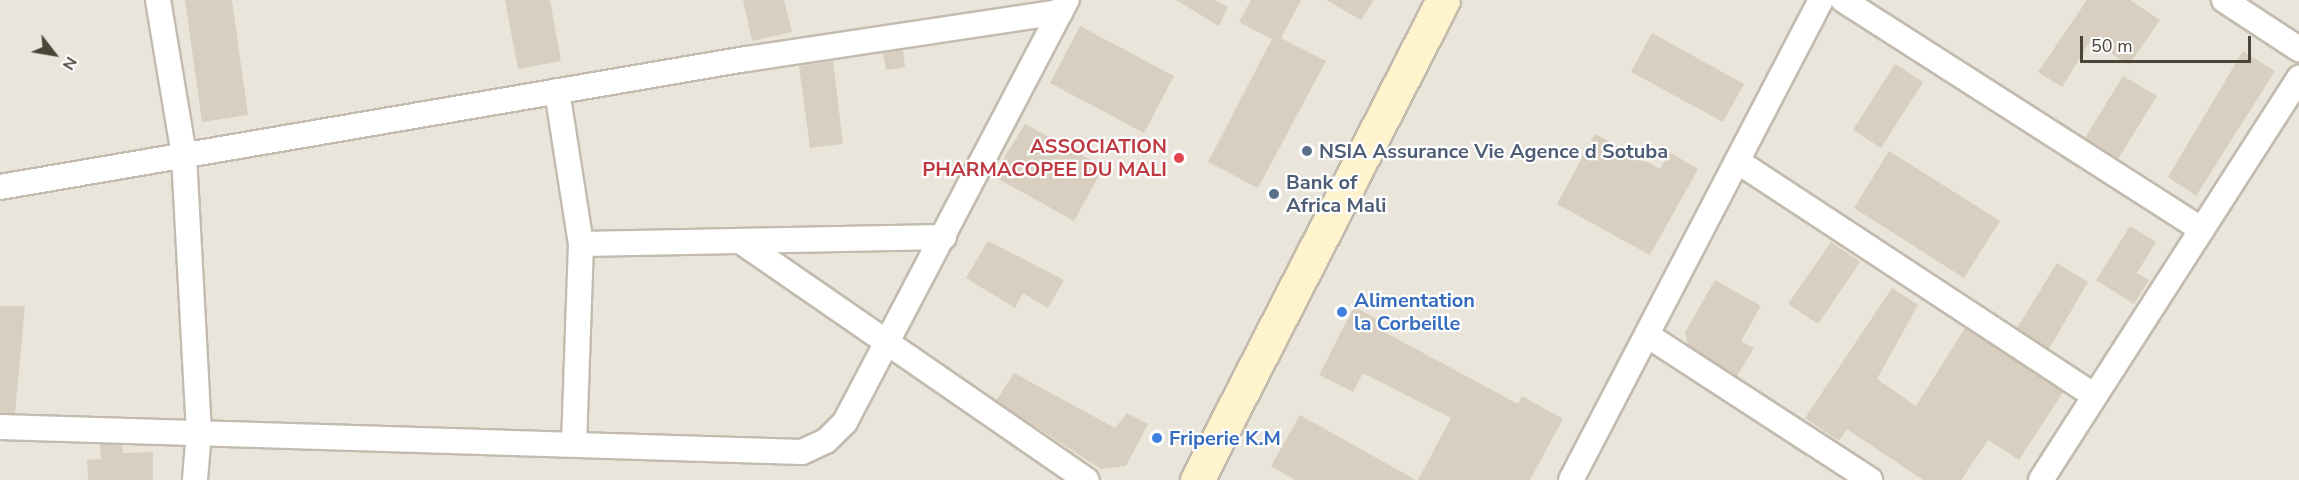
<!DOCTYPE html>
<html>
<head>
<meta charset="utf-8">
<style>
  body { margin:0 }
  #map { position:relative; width:2299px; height:480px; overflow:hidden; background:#f6f3ec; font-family:"Nunito Sans",sans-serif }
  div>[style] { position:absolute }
  .residential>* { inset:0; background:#eae5da }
  .building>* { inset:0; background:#d8cfc1 }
  .roads { filter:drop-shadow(2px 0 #c2bbae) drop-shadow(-2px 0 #c2bbae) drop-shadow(0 2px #c2bbae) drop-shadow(0 -2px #c2bbae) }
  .street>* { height:24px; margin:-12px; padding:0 12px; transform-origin:12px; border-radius:12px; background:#fff }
  .secondary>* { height:33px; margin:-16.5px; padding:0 16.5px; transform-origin:16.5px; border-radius:16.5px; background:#fff3cd }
  .dots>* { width:16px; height:16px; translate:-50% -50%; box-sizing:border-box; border:3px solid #fff; border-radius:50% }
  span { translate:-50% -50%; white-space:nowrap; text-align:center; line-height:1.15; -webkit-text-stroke:4.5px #fff; paint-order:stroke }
  .health-label { font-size:20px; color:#be3a42; font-weight:700 }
  .right { translate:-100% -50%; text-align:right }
  .service-label { font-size:20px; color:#4e5e75; font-weight:700 }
  .left { translate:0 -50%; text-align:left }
  .shop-label { font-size:20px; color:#366cbe; font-weight:700 }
  .north { position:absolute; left:24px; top:24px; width:60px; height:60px; -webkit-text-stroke:4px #fff; paint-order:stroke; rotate:121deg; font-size:16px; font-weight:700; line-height:24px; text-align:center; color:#4b4439 }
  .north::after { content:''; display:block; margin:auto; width:21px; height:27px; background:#4b4439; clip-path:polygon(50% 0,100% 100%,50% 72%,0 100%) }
  .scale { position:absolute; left:2080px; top:36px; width:171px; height:27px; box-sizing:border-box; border:3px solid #4b4439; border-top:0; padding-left:8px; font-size:18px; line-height:21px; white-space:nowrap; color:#4b4439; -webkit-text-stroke:4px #fff; paint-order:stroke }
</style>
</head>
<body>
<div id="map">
  <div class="residential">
    <div style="clip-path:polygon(0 0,2299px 0,2299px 480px,0 480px)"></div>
  </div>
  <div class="building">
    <div style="clip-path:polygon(185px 0,232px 0,248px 115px,202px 122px)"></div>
    <div style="clip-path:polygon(505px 0,550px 0,561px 61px,518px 69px)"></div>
    <div style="clip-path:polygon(743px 0,784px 0,792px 32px,752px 41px)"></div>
    <div style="clip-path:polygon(1176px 0,1214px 0,1228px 7px,1219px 26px)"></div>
    <div style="clip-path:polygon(1251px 0,1301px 0,1281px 38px,1326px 61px,1258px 188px,1208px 162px,1272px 39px,1239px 22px)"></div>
    <div style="clip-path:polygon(1326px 0,1374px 0,1361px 20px)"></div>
    <div style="clip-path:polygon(2087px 0,2130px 0,2160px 20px,2129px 65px,2091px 40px,2062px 87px,2038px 72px)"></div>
    <div style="clip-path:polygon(1080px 26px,1174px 76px,1144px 133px,1050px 83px)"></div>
    <div style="clip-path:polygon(1652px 33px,1744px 84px,1723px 122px,1631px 72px)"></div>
    <div style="clip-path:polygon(903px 50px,905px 67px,886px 70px,883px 53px)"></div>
    <div style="clip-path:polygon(2243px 51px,2275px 71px,2196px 196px,2168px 177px)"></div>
    <div style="clip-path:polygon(833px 61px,843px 144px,810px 148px,799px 66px)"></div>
    <div style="clip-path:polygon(1895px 64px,1923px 82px,1881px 148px,1853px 130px)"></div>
    <div style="clip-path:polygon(2123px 76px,2157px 96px,2118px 159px,2085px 138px)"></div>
    <div style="clip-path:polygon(1025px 124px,1104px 167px,1074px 221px,993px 176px)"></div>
    <div style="clip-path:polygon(1595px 134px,1660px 169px,1669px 152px,1698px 169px,1650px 255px,1557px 204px)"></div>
    <div style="clip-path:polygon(1889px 151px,2000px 221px,1964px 278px,1854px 208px)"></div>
    <div style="clip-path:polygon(2130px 226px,2156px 242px,2137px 273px,2149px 280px,2134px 304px,2096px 280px)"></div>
    <div style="clip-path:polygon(988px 241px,1064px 280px,1048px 308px,1023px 293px,1015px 308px,966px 278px)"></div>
    <div style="clip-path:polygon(1831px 242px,1860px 262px,1818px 324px,1788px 304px)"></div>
    <div style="clip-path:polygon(2057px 263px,2088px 282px,2049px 349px,2017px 328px)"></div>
    <div style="clip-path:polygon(1715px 280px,1761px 306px,1741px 341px,1754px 348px,1737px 376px,1688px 345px,1685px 332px)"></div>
    <div style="clip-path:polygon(1892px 288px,1918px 305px,1877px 379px,1916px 406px,1965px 328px,2063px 392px,2019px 460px,1988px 440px,1961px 480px,1923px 480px,1847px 429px,1839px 441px,1805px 418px)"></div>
    <div style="clip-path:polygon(0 306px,25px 306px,15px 413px,0 413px)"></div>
    <div style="clip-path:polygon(1354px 307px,1381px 321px,1377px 328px,1518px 404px,1522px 396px,1563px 419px,1530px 480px,1418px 480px,1451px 418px,1363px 373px,1353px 392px,1319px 375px)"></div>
    <div style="clip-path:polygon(1014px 373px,1115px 428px,1127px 413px,1148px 424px,1126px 466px,1101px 469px,996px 401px)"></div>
    <div style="clip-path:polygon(1300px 415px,1416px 480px,1295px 480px,1271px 466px)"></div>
    <div style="clip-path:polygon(100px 444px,122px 445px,123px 453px,153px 452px,153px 480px,88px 480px,87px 460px,101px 459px)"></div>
  </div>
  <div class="roads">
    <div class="street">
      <div style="left:158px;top:0;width:158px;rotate:80.5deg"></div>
      <div style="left:184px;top:156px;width:275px;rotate:86.9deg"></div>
      <div style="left:199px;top:431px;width:49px;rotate:94.7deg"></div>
      <div style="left:1843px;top:0;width:426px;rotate:32.6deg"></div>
      <div style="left:2224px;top:0;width:90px;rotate:33.2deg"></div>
      <div style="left:557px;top:91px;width:155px;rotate:81.1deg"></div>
      <div style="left:581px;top:244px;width:200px;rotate:92deg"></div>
      <div style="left:1737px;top:161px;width:428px;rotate:33.3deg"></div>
      <div style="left:0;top:187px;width:757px;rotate:-9.74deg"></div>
      <div style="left:746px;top:59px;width:318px;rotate:-8.5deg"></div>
      <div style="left:740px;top:241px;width:421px;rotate:34.6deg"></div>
      <div style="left:581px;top:244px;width:363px;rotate:-1.1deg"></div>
      <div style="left:1647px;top:335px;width:266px;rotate:33deg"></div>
      <div style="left:0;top:427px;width:802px;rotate:1.79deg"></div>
      <div style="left:802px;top:452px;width:26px;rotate:-25deg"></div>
      <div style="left:826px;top:441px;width:27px;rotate:-45deg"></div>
      <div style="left:845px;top:422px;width:477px;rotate:-62.3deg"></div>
      <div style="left:1571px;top:480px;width:541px;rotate:-62.49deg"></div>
      <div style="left:2041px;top:480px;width:478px;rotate:-57.3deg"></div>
    </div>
    <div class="secondary">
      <div style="left:1197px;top:480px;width:539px;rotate:-62.86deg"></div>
    </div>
  </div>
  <div class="dots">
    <div style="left:1307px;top:151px;background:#5c6f8a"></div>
    <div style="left:1179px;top:158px;background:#e0444e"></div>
    <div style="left:1274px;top:194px;background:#5c6f8a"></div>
    <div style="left:1342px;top:312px;background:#3f7fe0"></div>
    <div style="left:1157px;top:438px;background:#3f7fe0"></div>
  </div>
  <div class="health-label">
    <span class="right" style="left:1167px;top:158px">ASSOCIATION<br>PHARMACOPEE DU MALI</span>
  </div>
  <div class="service-label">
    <span class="left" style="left:1319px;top:151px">NSIA Assurance Vie Agence d Sotuba</span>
    <span class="left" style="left:1286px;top:194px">Bank of<br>Africa Mali</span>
  </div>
  <div class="shop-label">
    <span class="left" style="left:1354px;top:312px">Alimentation<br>la Corbeille</span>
    <span class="left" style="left:1169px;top:438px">Friperie K.M</span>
  </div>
  <div class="north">N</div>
  <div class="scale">50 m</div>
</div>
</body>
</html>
